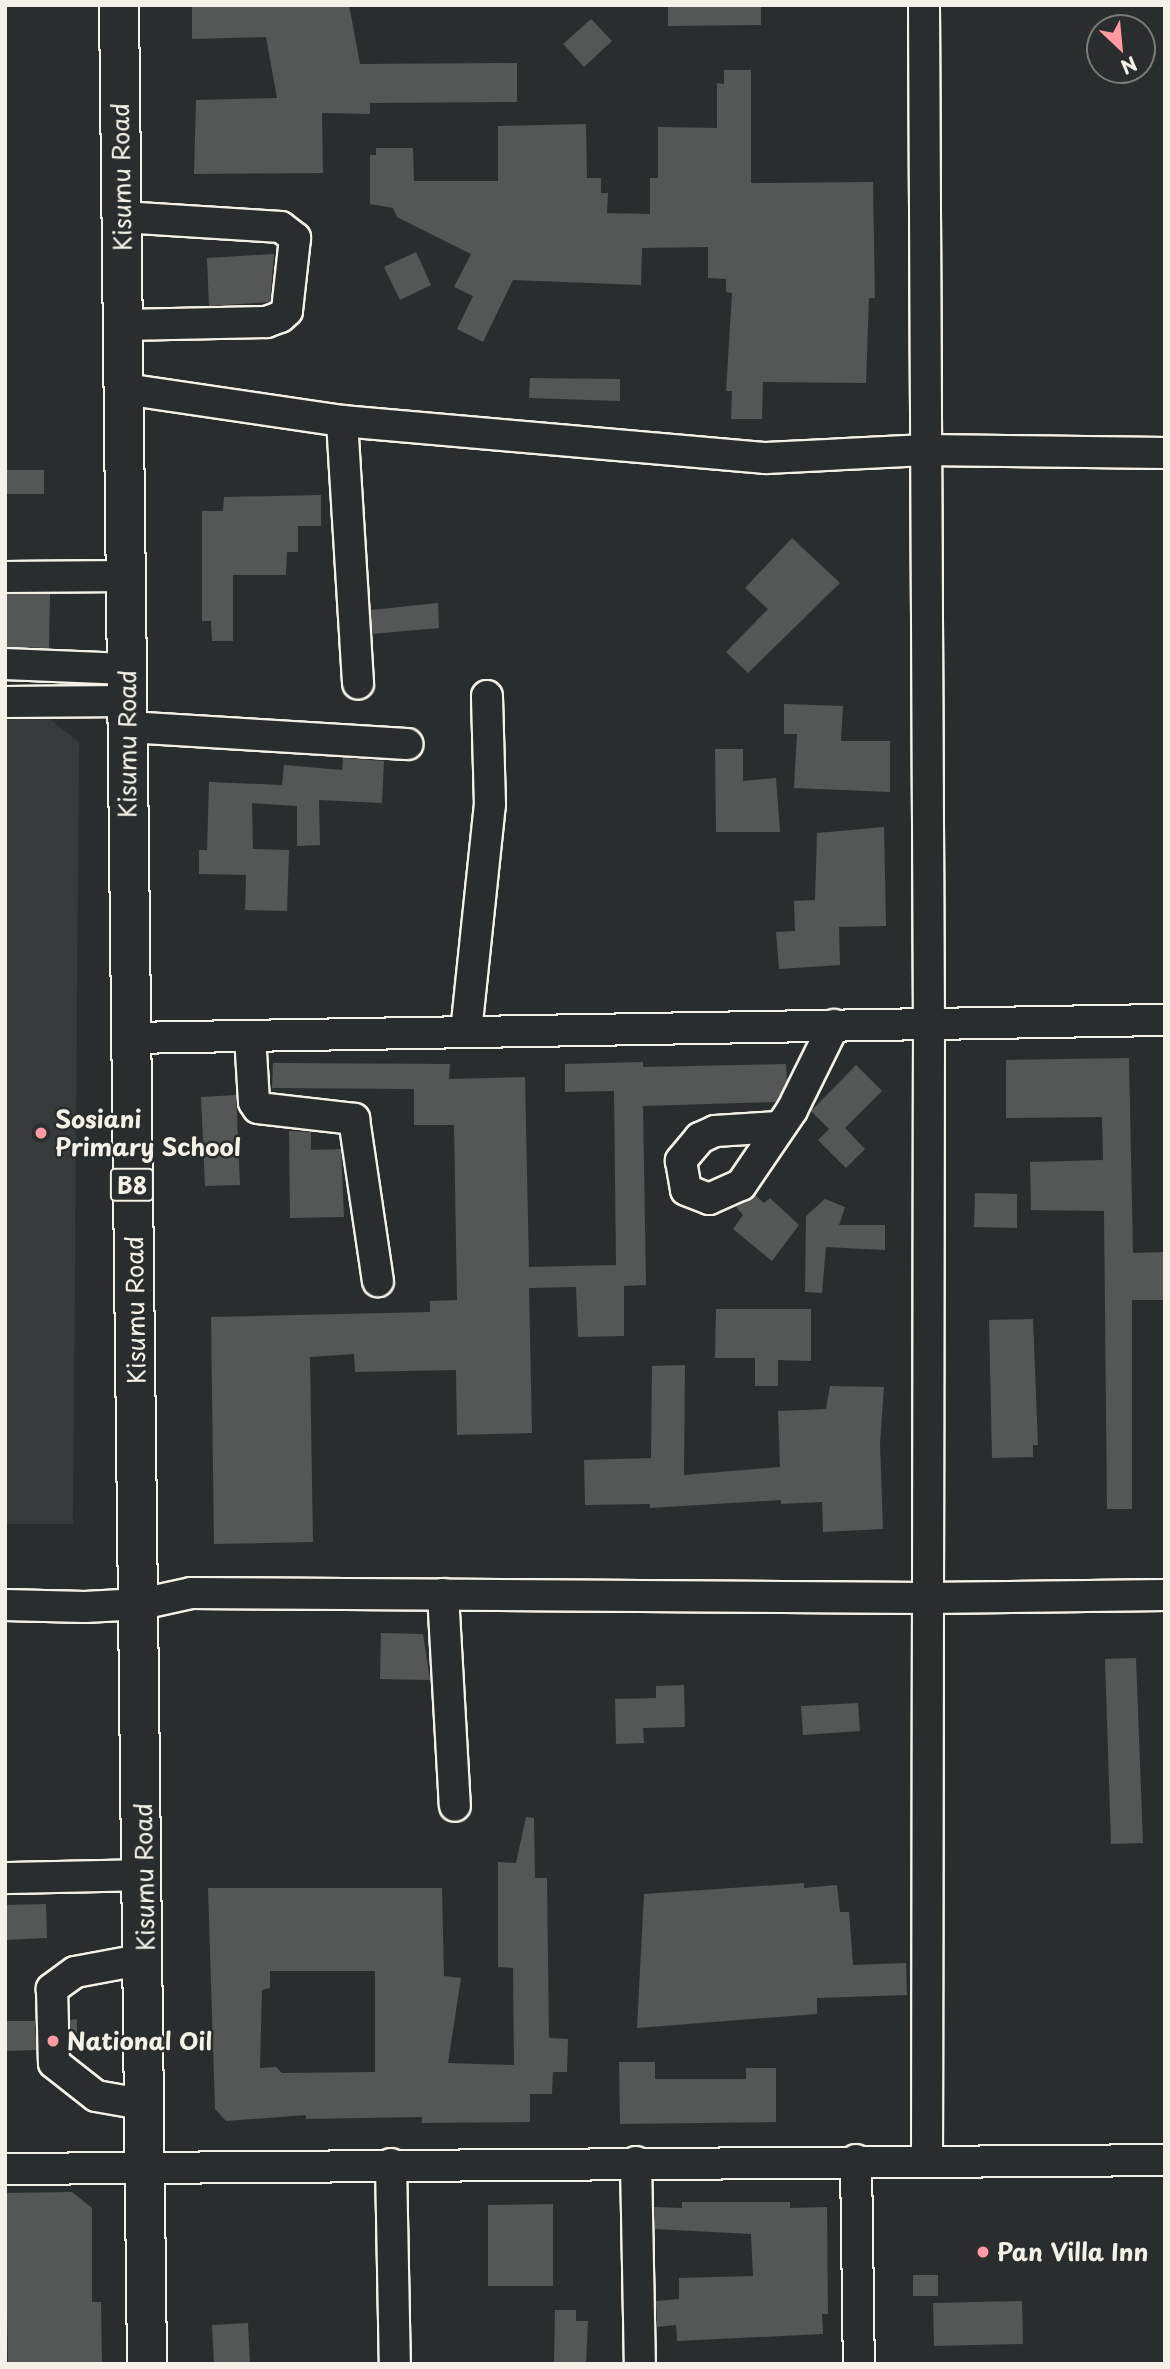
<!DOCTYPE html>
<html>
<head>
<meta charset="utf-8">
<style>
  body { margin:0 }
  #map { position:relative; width:1170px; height:2369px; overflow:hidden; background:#2a2d2e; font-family:"Playpen Sans",sans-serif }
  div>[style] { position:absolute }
  .built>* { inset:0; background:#373a3a }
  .building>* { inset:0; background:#555756 }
  .roads { filter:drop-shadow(2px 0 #f4f1e8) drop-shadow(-2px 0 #f4f1e8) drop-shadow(0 2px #f4f1e8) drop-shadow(0 -2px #f4f1e8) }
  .minor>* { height:30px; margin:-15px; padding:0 15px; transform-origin:15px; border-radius:15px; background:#2a2d2e }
  .highway>* { height:38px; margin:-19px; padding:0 19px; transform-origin:19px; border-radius:19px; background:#2a2d2e }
  .dots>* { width:19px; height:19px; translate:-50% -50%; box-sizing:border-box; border:4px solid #2a2d2e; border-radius:50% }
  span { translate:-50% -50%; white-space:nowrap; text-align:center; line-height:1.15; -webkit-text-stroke:5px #2a2d2e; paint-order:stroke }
  .shield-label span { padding:2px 5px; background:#2a2d2e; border:2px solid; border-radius:5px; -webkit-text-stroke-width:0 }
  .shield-label { font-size:23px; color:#f4f1e8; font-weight:700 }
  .street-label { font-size:24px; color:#f4f1e8 }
  .poi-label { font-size:24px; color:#f4f1e8; font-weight:700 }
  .left { translate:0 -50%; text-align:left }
  .frame { position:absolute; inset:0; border:7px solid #f4f1e8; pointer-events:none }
  .north { position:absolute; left:1086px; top:14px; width:70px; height:70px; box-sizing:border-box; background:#2a2d2e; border:2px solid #7b7b78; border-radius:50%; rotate:154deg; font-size:19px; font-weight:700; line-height:28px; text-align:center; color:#f4f1e8 }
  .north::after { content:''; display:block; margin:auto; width:24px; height:32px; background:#ff9aa2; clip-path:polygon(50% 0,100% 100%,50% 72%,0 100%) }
</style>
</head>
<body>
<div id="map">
  <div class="built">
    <div style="clip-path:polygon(5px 717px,48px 718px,79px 742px,73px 1524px,5px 1524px)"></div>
  </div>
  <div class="building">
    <div style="clip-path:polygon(192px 5px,349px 5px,360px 64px,517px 63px,517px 102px,370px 103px,370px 114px,322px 113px,323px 173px,194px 174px,196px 100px,277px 98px,266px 37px,192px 39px)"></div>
    <div style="clip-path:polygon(668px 5px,761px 5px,761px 25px,668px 26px)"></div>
    <div style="clip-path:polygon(591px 19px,612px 41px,584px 67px,563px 44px)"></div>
    <div style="clip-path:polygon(724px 70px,751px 70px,751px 183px,873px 182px,875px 298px,869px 298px,866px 383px,763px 382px,762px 419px,731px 419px,732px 391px,726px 391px,732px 293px,726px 292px,726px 279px,708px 278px,708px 247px,642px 248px,641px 285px,513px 280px,483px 342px,457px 329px,473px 296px,454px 287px,471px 254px,397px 217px,393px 208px,370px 204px,370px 155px,376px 155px,376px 148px,413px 148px,414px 181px,498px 181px,498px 126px,586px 124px,587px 178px,601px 178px,601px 193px,608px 193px,607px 213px,650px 214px,650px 178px,658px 178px,658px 127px,717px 128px,717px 83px,724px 84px)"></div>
    <div style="clip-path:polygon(416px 252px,431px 285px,400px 300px,384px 267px)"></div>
    <div style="clip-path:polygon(274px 254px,270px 302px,209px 306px,207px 258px)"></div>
    <div style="clip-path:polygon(530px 378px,620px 379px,620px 401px,529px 398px)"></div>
    <div style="clip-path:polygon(5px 470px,44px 470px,44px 494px,5px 494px)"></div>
    <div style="clip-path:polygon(321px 495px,321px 526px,298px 526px,298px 552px,287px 552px,286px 575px,233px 575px,233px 641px,212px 641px,211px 621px,202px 621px,202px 511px,223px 511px,224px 497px)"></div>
    <div style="clip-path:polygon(792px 538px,840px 583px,748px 673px,726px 652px,768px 609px,745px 588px)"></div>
    <div style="clip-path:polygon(5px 594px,50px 594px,49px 648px,5px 647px)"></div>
    <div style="clip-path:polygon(438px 603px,439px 628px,372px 634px,371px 610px)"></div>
    <div style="clip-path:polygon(784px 704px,843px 706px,841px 741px,890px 741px,890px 792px,794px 788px,797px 734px,784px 734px)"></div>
    <div style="clip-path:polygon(715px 749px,743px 749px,743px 781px,776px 778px,780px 832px,716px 832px)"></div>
    <div style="clip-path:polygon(343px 758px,384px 761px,382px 803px,319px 800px,320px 845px,297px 846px,297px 806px,252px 803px,253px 849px,289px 850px,287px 911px,245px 910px,246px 875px,199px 874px,199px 850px,207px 850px,209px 782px,282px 785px,284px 765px,342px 770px)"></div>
    <div style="clip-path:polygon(884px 827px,886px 926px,839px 927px,840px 965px,779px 969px,776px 932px,795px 931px,794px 901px,815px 900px,817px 833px)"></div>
    <div style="clip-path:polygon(1129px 1058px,1133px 1253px,1165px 1252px,1165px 1300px,1132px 1300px,1132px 1509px,1107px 1509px,1104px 1211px,1031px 1210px,1030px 1162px,1103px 1160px,1102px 1117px,1006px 1118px,1006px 1060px)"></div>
    <div style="clip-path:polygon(643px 1062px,643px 1067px,786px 1064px,787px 1082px,776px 1102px,643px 1106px,646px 1285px,624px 1286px,624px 1336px,578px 1337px,576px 1287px,529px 1288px,532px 1433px,457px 1435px,456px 1370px,355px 1372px,354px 1354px,310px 1357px,313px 1542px,214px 1544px,211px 1317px,430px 1312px,430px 1301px,457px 1300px,454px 1125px,414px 1125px,414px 1089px,272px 1088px,273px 1063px,450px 1064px,449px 1079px,525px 1077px,529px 1267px,616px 1265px,614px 1091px,565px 1092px,565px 1064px)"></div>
    <div style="clip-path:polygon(856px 1065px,882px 1091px,845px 1128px,865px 1149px,846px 1168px,818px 1140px,829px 1129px,811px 1111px)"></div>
    <div style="clip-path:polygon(236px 1095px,240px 1185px,205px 1186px,201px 1097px)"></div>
    <div style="clip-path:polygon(289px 1131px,311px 1132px,311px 1150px,341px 1149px,344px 1217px,290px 1218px)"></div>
    <div style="clip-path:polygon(975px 1193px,1017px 1194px,1017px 1228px,974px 1227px)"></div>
    <div style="clip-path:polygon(755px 1195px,764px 1203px,770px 1198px,799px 1225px,772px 1261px,733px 1229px,743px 1215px,736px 1207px)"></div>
    <div style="clip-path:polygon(825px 1199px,845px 1207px,839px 1225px,885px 1225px,885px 1250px,826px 1247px,822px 1293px,805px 1292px,806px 1216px)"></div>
    <div style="clip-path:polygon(716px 1309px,811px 1309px,811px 1361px,778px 1360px,778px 1386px,755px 1386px,755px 1358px,715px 1358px)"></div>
    <div style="clip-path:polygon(1033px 1319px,1038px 1445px,1033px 1445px,1033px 1457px,992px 1458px,989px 1320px)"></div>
    <div style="clip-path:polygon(685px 1365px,684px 1475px,780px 1467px,778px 1411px,826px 1409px,830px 1386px,884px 1387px,880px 1443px,883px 1529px,823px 1532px,822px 1502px,781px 1504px,781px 1500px,650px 1508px,650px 1504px,585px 1505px,584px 1460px,651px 1458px,652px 1366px)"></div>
    <div style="clip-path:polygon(381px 1633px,423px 1634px,430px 1680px,380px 1679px)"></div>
    <div style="clip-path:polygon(1136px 1658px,1143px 1843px,1111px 1844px,1105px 1659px)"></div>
    <div style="clip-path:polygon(684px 1685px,685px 1727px,643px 1728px,644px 1743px,616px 1744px,615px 1699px,656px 1698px,656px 1686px)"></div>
    <div style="clip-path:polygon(858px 1703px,860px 1731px,803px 1735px,801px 1706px)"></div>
    <div style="clip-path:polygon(evenodd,526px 1817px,534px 1818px,535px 1878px,547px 1878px,549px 2038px,568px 2039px,567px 2072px,553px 2072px,552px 2094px,530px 2094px,530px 2122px,422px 2123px,422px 2117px,306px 2119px,306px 2115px,226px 2121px,215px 2109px,208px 1888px,442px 1888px,444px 1976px,461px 1978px,448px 2063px,514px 2065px,513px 1968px,498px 1967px,498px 1862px,516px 1863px,526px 1817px,270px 1971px,375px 1971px,375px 2072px,282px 2073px,276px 2067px,260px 2068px,262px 1990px,270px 1988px,270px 1971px)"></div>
    <div style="clip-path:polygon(804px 1883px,804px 1888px,837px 1885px,840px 1912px,849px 1912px,853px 1965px,906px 1963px,907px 1995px,817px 1998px,817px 2014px,637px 2028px,644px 1894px)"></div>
    <div style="clip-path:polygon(46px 1904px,47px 1938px,5px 1940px,5px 1905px)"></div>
    <div style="clip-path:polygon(77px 2019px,77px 2049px,71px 2049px,70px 2020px)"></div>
    <div style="clip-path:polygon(5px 2021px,35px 2021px,36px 2050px,5px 2051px)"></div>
    <div style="clip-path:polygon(619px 2062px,655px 2062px,655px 2079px,746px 2079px,746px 2068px,776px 2068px,776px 2122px,620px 2124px)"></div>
    <div style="clip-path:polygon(72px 2192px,92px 2208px,92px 2302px,101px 2302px,102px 2364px,8px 2364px,5px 2193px)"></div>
    <div style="clip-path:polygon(682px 2202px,790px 2202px,790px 2208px,827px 2207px,828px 2314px,822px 2314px,823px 2334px,677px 2341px,676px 2325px,657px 2327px,656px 2301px,679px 2299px,679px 2278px,753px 2276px,751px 2234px,655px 2229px,654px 2207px,682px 2208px)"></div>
    <div style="clip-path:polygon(553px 2204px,553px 2286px,488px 2286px,488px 2205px)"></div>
    <div style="clip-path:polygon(913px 2275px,938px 2275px,938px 2296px,913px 2296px)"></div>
    <div style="clip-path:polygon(1022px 2301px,1023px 2344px,934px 2346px,933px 2303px)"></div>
    <div style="clip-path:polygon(555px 2310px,576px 2310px,576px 2321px,588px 2321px,586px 2364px,554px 2364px)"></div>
    <div style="clip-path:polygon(248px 2323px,250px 2364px,214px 2364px,212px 2325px)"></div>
  </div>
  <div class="roads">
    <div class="minor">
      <div style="left:924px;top:5px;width:1018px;rotate:89.72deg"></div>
      <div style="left:929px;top:1023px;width:1136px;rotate:90.1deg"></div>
      <div style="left:122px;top:217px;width:159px;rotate:3.6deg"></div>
      <div style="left:281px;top:227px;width:18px;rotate:38deg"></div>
      <div style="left:295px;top:238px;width:73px;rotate:96.3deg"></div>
      <div style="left:287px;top:311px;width:9px;rotate:139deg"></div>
      <div style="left:280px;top:317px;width:15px;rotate:160deg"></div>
      <div style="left:266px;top:322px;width:142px;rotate:178.8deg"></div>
      <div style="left:125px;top:389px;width:219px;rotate:8.4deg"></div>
      <div style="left:342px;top:421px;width:426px;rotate:5deg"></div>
      <div style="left:766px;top:458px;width:160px;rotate:-2.9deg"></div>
      <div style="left:926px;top:450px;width:239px;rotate:0.7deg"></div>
      <div style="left:342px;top:421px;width:263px;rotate:86.5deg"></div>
      <div style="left:5px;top:577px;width:121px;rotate:-0.5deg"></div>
      <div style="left:5px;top:664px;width:122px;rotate:2.3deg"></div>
      <div style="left:5px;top:702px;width:122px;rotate:-0.5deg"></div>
      <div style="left:127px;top:727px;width:281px;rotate:3.5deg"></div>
      <div style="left:466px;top:1032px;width:228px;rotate:-84deg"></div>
      <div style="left:490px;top:805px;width:109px;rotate:-91.6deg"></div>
      <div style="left:250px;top:1036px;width:66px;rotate:86.5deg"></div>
      <div style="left:254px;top:1102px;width:7px;rotate:56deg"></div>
      <div style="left:258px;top:1108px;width:97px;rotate:6.5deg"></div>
      <div style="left:354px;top:1119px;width:164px;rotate:81.6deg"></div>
      <div style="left:129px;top:1038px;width:1036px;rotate:-1deg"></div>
      <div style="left:778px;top:1127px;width:63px;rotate:176.4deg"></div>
      <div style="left:715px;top:1131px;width:17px;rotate:155deg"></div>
      <div style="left:700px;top:1138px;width:30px;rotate:130deg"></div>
      <div style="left:681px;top:1161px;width:29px;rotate:80deg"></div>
      <div style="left:686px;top:1190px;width:25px;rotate:21deg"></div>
      <div style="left:709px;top:1199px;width:35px;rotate:-24deg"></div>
      <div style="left:741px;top:1185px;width:91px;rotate:-55.8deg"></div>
      <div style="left:792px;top:1110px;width:95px;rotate:-63.7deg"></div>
      <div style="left:443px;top:1594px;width:212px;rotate:86.8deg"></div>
      <div style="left:5px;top:1605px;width:80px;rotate:1.4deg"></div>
      <div style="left:85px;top:1607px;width:56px;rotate:-3.1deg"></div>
      <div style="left:141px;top:1604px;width:51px;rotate:-12.4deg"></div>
      <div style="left:191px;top:1593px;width:734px;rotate:0.39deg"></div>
      <div style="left:925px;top:1598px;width:240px;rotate:-0.7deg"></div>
      <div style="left:5px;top:1878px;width:140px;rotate:-1.2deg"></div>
      <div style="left:145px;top:1959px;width:71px;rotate:169.5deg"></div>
      <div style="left:75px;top:1972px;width:29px;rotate:144deg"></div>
      <div style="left:52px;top:1989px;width:74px;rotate:88.5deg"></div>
      <div style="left:54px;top:2063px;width:53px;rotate:38.2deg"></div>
      <div style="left:96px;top:2096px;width:52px;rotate:10deg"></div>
      <div style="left:856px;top:2160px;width:204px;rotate:89.2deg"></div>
      <div style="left:636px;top:2162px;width:202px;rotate:88.9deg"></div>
      <div style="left:391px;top:2164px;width:200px;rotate:88.9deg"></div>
      <div style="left:5px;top:2169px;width:1160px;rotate:-0.44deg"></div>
    </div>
    <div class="highway">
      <div style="left:119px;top:5px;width:2359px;rotate:89.32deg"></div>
    </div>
  </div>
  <div class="dots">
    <div style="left:41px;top:1133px;background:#ff9aa2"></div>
    <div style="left:53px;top:2041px;background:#ff9aa2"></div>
    <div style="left:983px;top:2252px;background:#ff9aa2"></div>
  </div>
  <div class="shield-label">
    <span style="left:132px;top:1185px">B8</span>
  </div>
  <div class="street-label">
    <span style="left:121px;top:177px;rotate:-91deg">Kisumu Road</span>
    <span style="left:127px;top:744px;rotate:-90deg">Kisumu Road</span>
    <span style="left:135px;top:1310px;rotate:-91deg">Kisumu Road</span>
    <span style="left:144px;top:1877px;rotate:-91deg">Kisumu Road</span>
  </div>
  <div class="poi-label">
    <span class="left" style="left:55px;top:1133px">Sosiani<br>Primary School</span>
    <span class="left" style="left:67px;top:2041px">National Oil</span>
    <span class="left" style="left:997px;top:2252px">Pan Villa Inn</span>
  </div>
  <div class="frame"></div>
  <div class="north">N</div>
</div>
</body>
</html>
